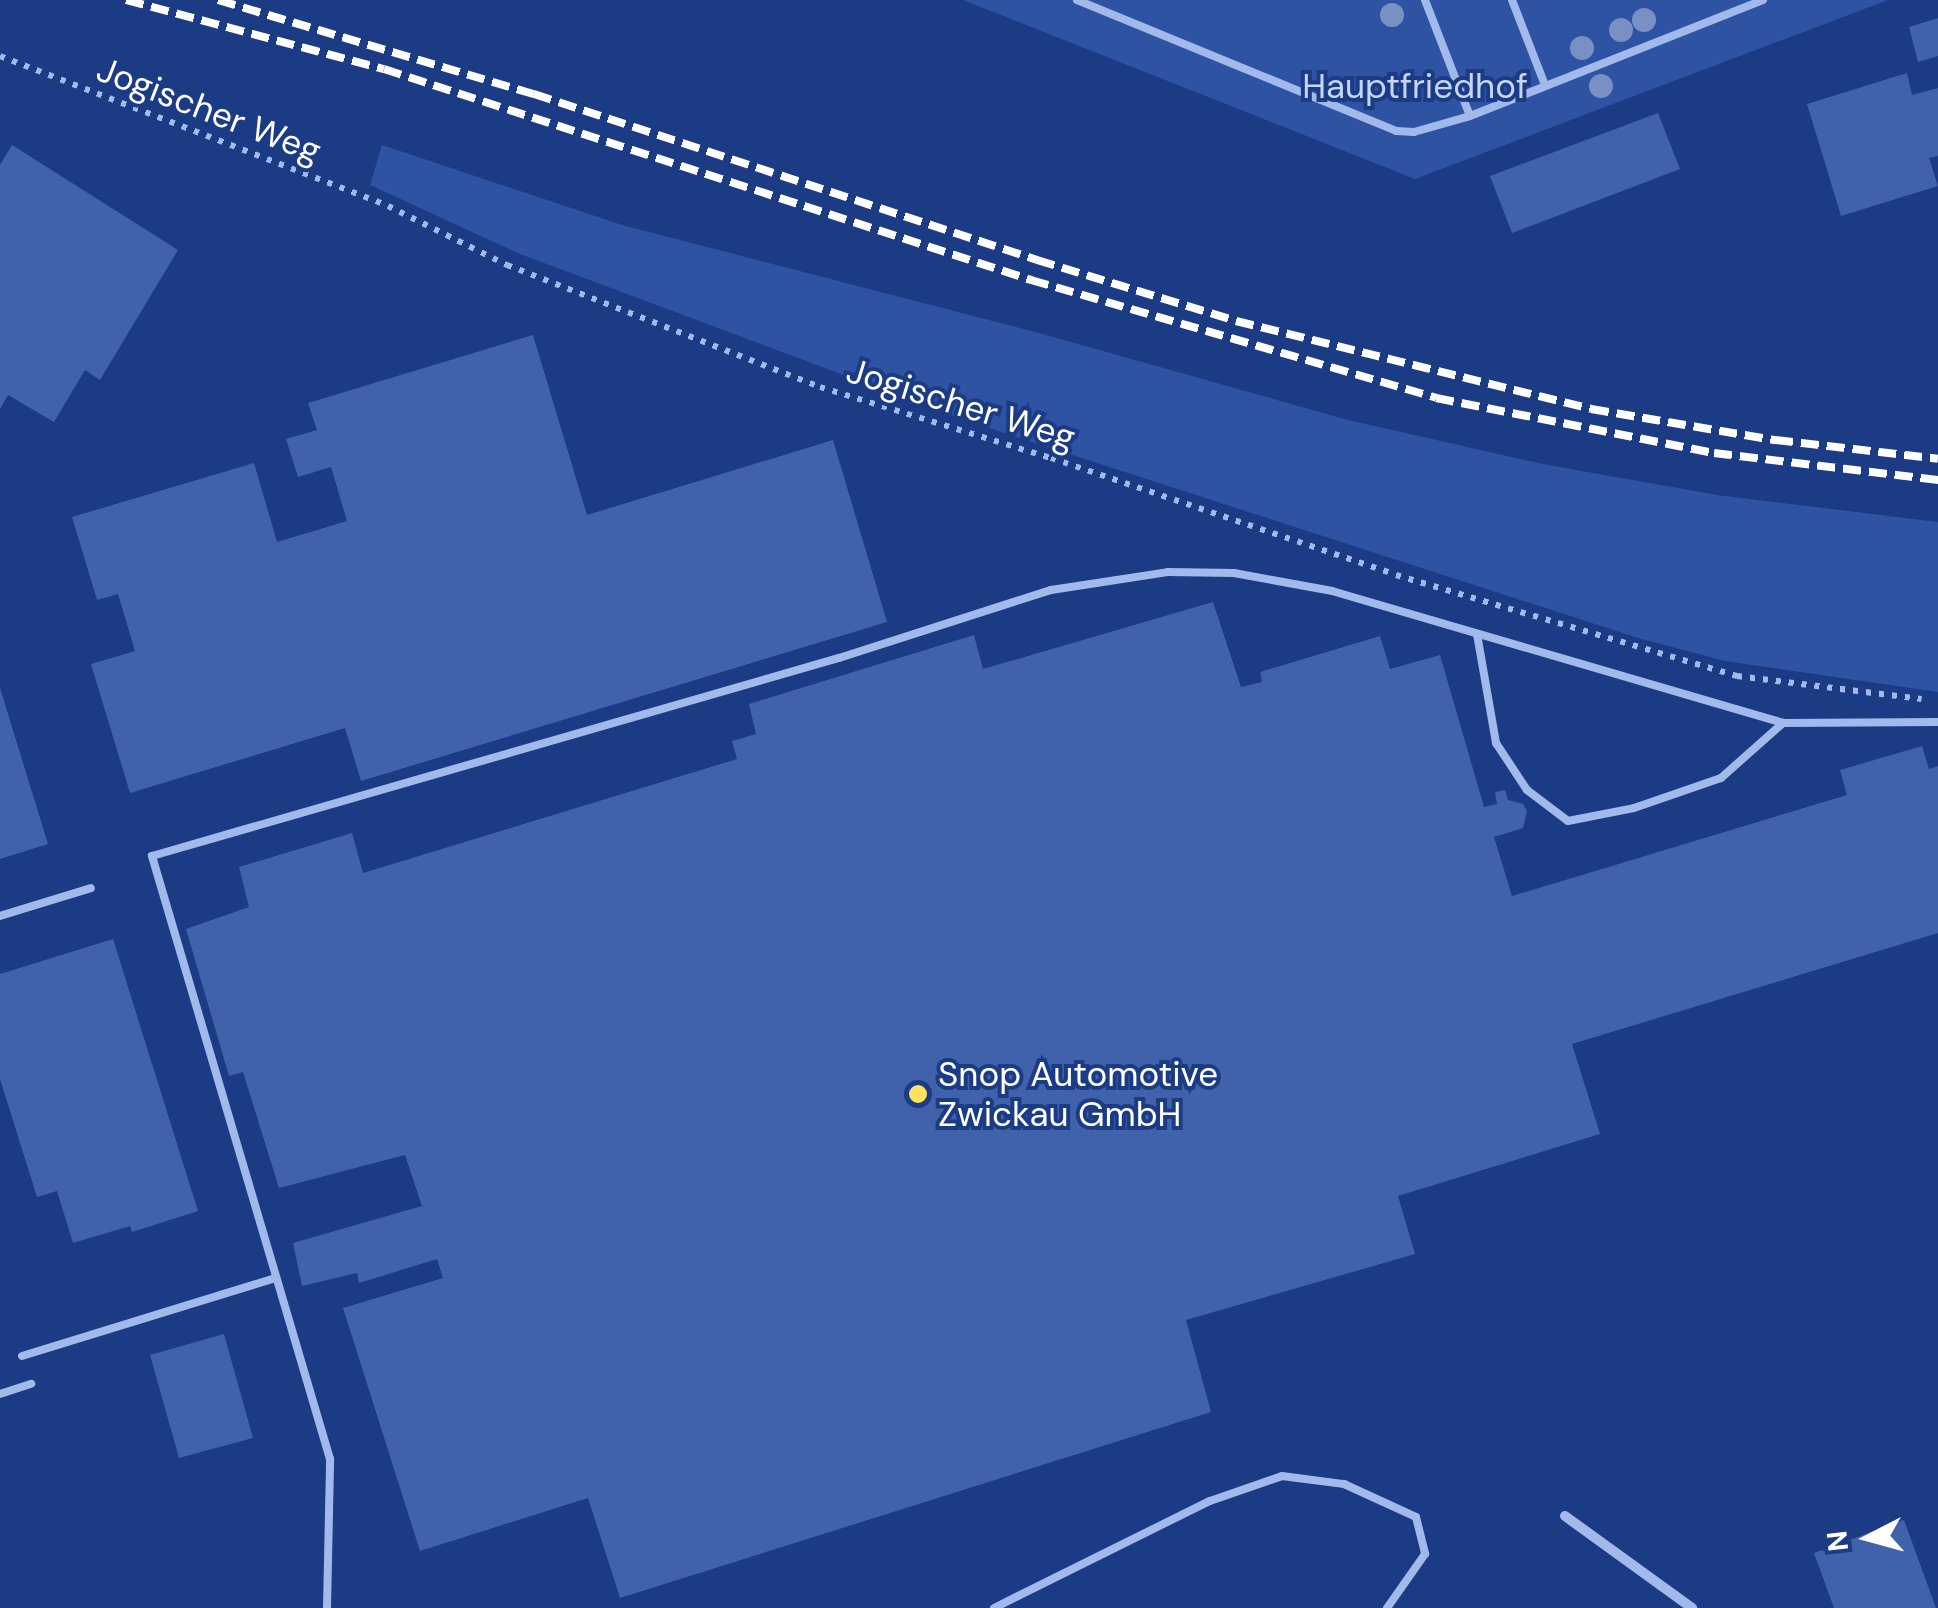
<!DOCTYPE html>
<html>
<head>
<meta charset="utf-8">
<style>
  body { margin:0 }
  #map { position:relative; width:1938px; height:1608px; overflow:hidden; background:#1b3b84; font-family:"DM Sans",sans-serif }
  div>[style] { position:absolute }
  .green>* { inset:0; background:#2e53a2 }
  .building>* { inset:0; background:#3f62ab }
  .path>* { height:6px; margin-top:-3px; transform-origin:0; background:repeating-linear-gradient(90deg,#a2b9eb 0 5px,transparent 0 13px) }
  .lane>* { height:8px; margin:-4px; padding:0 4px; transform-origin:4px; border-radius:4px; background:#a2b9eb }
  .street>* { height:10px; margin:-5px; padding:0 5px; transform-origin:5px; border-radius:5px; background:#a2b9eb }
  .rail>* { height:8px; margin-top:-4px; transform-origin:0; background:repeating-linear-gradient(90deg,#fff 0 18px,transparent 0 26px) }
  .trees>* { width:24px; height:24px; margin:-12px; border-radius:50%; background:#7990c4 }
  .dots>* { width:28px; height:28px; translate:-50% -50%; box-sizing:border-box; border:5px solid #1b3b84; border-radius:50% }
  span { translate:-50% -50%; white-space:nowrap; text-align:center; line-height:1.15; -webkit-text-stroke:8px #1b3b84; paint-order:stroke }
  .park-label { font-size:35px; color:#c6d6f8 }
  .street-label { font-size:35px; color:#fff }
  .poi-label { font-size:35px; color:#fff }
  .left { translate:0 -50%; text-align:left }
  .north { position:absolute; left:1818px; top:1488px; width:100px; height:100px; -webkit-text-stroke:8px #1b3b84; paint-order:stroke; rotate:264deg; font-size:28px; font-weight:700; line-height:40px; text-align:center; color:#fff }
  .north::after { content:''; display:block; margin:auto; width:35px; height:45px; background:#fff; clip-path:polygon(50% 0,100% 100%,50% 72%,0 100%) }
</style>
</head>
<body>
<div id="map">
  <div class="green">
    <div style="clip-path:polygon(963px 0,1888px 0,1415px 179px)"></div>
    <div style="clip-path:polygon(382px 145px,622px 225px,1039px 333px,1348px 420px,1543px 464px,1717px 495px,1938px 522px,1938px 692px,1725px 661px,1638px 638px,958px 418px,520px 254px,370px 185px)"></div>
  </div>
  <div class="building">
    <div style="clip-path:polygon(1938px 18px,1938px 56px,1918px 62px,1909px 27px)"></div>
    <div style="clip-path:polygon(1907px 73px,1912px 95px,1938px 88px,1938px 156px,1929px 158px,1938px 186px,1841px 216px,1807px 104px)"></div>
    <div style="clip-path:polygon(1658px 113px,1680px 169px,1512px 233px,1490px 176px)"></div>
    <div style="clip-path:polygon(12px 145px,178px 250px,100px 380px,85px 370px,54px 422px,8px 395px,0 409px,0 165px)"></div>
    <div style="clip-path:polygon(533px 335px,587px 515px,833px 440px,887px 622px,361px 781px,345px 728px,130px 793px,91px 664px,135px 651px,118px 594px,97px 600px,72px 517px,254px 463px,277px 542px,347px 521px,331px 467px,298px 477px,286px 439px,317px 430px,308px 403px)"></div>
    <div style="clip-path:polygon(1213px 602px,1241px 687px,1262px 682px,1260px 672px,1380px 636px,1390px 669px,1440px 655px,1484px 807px,1497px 804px,1495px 792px,1505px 790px,1508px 800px,1523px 804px,1527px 811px,1523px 828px,1494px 837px,1512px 896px,1847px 795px,1840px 770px,1922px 746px,1929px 769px,1938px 766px,1938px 933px,1572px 1044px,1600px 1134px,1398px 1196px,1415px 1254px,1186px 1320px,1211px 1412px,620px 1598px,588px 1498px,420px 1551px,343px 1308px,443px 1278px,437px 1259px,359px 1283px,357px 1273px,302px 1286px,293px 1243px,422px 1206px,405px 1155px,279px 1188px,243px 1072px,229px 1076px,186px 929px,249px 907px,239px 867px,352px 833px,363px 873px,737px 759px,732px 741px,756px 734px,749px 704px,974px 635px,983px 669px)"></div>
    <div style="clip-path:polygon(0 688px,48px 844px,0 859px)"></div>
    <div style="clip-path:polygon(113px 939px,198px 1211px,132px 1232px,130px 1226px,73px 1243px,57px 1191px,37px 1197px,0 1079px,0 974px)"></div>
    <div style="clip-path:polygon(224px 1334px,253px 1438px,179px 1458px,150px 1355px)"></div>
    <div style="clip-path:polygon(1904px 1520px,1936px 1608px,1834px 1608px,1814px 1553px)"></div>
  </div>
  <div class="path">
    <div style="left:0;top:56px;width:416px;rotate:21.1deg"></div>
    <div style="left:388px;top:206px;width:133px;rotate:26.4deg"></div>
    <div style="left:507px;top:265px;width:336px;rotate:21.3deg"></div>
    <div style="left:820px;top:387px;width:242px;rotate:17.1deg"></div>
    <div style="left:1051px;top:458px;width:364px;rotate:18.7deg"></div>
    <div style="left:1396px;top:575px;width:356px;rotate:16.5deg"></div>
    <div style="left:1737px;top:676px;width:186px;rotate:7.1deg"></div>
  </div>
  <div class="lane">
    <div style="left:1077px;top:0;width:345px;rotate:22.3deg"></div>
    <div style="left:1396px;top:131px;width:18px;rotate:3deg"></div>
    <div style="left:1414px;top:132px;width:58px;rotate:-15.9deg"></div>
    <div style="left:1470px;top:116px;width:315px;rotate:-21.6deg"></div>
    <div style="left:1425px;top:0;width:124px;rotate:68.8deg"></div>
    <div style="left:1512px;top:0;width:91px;rotate:68.8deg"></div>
    <div style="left:1477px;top:634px;width:111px;rotate:80.1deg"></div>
    <div style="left:1496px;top:743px;width:56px;rotate:56.6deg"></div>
    <div style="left:1527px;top:790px;width:51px;rotate:37.1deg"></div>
    <div style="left:1568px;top:821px;width:67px;rotate:-11.1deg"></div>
    <div style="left:1634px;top:808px;width:92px;rotate:-19deg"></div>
    <div style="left:1721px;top:778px;width:83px;rotate:-41.6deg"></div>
    <div style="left:0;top:916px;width:95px;rotate:-17.1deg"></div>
    <div style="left:22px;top:1356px;width:265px;rotate:-17.1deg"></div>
    <div style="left:0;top:1394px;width:33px;rotate:-18deg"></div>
    <div style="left:327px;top:1608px;width:149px;rotate:-88.8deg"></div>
    <div style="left:330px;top:1459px;width:629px;rotate:-106.45deg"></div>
    <div style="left:152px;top:856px;width:715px;rotate:-16.08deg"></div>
    <div style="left:839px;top:658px;width:223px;rotate:-17.8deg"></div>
    <div style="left:1051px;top:590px;width:118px;rotate:-8.7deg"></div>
    <div style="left:1168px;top:572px;width:66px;rotate:0.9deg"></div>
    <div style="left:1234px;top:573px;width:100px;rotate:10.4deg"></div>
    <div style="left:1332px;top:591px;width:470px;rotate:16.3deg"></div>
    <div style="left:1783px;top:723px;width:155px;rotate:-0.4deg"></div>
    <div style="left:994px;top:1608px;width:241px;rotate:-26.4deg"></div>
    <div style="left:1210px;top:1501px;width:76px;rotate:-19.1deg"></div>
    <div style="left:1282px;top:1476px;width:63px;rotate:7.4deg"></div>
    <div style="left:1344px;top:1484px;width:79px;rotate:24.6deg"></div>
    <div style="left:1416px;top:1517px;width:38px;rotate:76deg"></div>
    <div style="left:1425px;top:1554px;width:66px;rotate:125.1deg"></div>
  </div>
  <div class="street">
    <div style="left:1565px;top:1516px;width:157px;rotate:35.9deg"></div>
  </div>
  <div class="rail">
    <div style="left:126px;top:0;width:267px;rotate:15deg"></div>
    <div style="left:384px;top:69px;width:681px;rotate:18.06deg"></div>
    <div style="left:1031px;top:280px;width:422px;rotate:16.2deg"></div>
    <div style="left:1436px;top:398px;width:283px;rotate:11.2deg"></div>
    <div style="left:1714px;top:453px;width:226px;rotate:6.9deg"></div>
    <div style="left:218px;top:0;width:330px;rotate:16.6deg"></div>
    <div style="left:534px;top:94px;width:530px;rotate:18.26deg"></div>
    <div style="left:1037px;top:260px;width:208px;rotate:17deg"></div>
    <div style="left:1236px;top:321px;width:366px;rotate:13.9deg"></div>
    <div style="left:1591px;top:409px;width:187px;rotate:9.6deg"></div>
    <div style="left:1775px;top:440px;width:164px;rotate:6.6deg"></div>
  </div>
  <div class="trees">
    <div style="left:1392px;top:15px"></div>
    <div style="left:1644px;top:20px"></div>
    <div style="left:1621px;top:30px"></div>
    <div style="left:1582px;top:48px"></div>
    <div style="left:1601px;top:86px"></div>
  </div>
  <div class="dots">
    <div style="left:918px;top:1094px;background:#fce35e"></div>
  </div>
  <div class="park-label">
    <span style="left:1415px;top:86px">Hauptfriedhof</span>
  </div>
  <div class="street-label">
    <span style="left:209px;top:110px;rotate:21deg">Jogischer Weg</span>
    <span style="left:961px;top:404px;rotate:17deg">Jogischer Weg</span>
  </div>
  <div class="poi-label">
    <span class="left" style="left:938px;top:1094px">Snop Automotive<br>Zwickau GmbH</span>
  </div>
  <div class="north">N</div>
</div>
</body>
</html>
